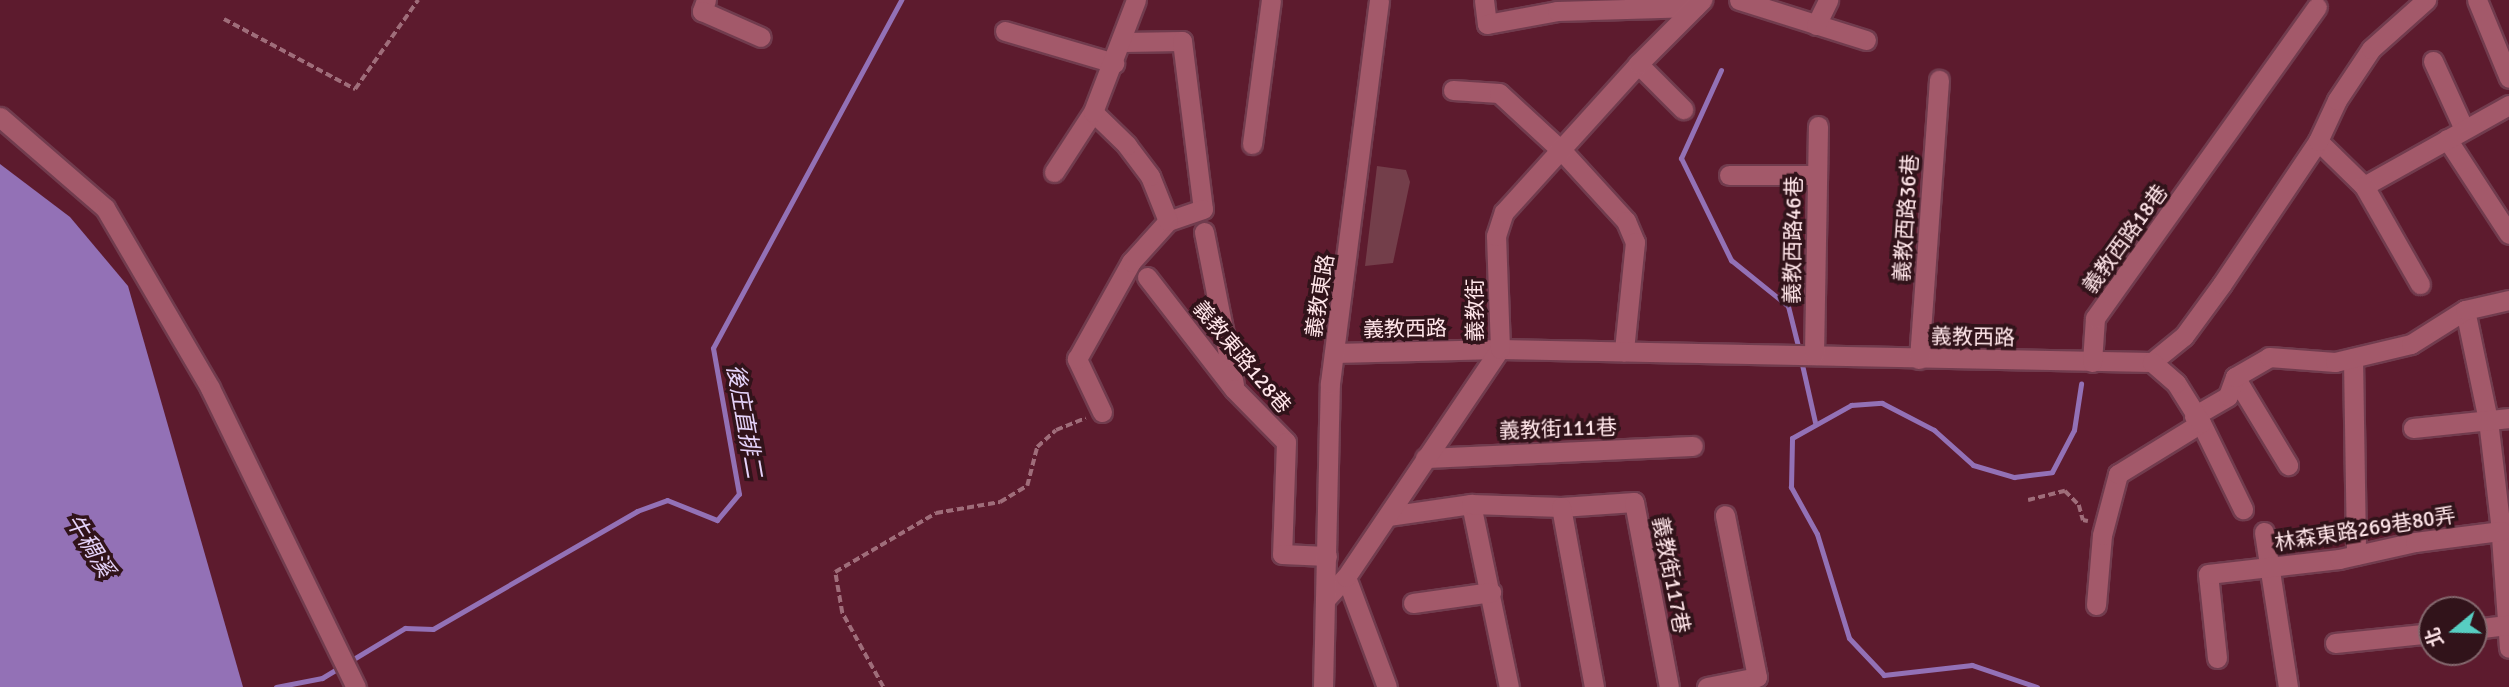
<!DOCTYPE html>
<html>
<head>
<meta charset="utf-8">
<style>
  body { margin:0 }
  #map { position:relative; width:2509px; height:687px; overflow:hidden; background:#5d1b2e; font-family:Signika,"Noto Sans TC",sans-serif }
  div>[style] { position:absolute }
  .green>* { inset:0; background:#733e4a }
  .water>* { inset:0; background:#9371b6 }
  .stream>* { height:5px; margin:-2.5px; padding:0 2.5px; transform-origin:2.5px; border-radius:2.5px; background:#9371b6 }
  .path>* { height:3.5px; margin-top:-1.75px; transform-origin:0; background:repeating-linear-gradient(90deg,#9f6d7a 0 7px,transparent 0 10.5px) }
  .roads { filter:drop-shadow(2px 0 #713c4e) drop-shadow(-2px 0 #713c4e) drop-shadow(0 2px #713c4e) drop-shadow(0 -2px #713c4e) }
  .minor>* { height:19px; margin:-9.5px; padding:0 9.5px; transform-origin:9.5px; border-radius:9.5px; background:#a3596a }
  span { translate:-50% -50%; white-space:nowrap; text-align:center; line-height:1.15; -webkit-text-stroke:7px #31131a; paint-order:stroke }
  .street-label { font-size:21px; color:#ffe5e9 }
  .water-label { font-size:23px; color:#e5d3fa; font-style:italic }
  .north { position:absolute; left:2418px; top:596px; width:70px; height:70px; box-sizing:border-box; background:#31131a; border:2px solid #83676d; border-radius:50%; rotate:251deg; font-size:19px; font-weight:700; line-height:28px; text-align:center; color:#ffe5e9 }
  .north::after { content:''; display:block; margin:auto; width:24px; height:32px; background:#57cec2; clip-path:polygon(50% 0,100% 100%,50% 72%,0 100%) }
</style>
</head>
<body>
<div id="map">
  <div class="green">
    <div style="clip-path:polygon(1377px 166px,1406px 170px,1410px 182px,1393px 263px,1365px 266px)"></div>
  </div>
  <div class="water">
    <div style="clip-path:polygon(0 164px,70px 217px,128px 286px,243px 687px,0 687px)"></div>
  </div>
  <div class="stream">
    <div style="left:1721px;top:70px;width:97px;rotate:114.4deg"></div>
    <div style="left:1681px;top:158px;width:114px;rotate:63.9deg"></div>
    <div style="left:1731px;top:260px;width:73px;rotate:38.9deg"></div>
    <div style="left:1788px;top:306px;width:45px;rotate:76deg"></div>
    <div style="left:1801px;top:360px;width:64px;rotate:77.3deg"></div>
    <div style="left:276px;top:687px;width:47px;rotate:-11.1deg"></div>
    <div style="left:322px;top:678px;width:97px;rotate:-31.1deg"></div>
    <div style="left:405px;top:628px;width:28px;rotate:2deg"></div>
    <div style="left:433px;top:629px;width:236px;rotate:-30deg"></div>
    <div style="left:637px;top:511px;width:32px;rotate:-20deg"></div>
    <div style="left:667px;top:500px;width:54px;rotate:21.8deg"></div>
    <div style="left:717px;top:520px;width:34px;rotate:-50deg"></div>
    <div style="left:739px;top:494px;width:148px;rotate:-100.1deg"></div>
    <div style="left:713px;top:348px;width:396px;rotate:-61.6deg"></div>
    <div style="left:2037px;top:687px;width:69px;rotate:-161.3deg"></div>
    <div style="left:1972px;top:665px;width:89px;rotate:173.5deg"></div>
    <div style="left:1884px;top:675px;width:51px;rotate:-133.4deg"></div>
    <div style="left:1849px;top:638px;width:109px;rotate:-107.1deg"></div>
    <div style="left:1817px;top:534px;width:54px;rotate:-119deg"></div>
    <div style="left:1791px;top:487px;width:49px;rotate:-88.8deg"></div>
    <div style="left:1792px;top:438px;width:68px;rotate:-29.2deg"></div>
    <div style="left:1851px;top:405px;width:31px;rotate:-4deg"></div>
    <div style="left:1882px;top:403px;width:59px;rotate:27.4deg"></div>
    <div style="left:1934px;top:430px;width:52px;rotate:41.9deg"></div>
    <div style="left:1973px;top:465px;width:43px;rotate:16.3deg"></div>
    <div style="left:2014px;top:477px;width:38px;rotate:-7deg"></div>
    <div style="left:2052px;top:472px;width:47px;rotate:-62.4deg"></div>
    <div style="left:2074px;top:430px;width:47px;rotate:-81.3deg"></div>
  </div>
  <div class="path">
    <div style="left:224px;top:19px;width:149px;rotate:28.1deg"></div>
    <div style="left:355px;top:89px;width:109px;rotate:-54.7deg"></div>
    <div style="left:2028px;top:500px;width:38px;rotate:-14deg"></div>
    <div style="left:2065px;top:491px;width:20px;rotate:45deg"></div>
    <div style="left:2079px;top:505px;width:16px;rotate:75deg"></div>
    <div style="left:2083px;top:520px;width:5px;rotate:11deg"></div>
    <div style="left:883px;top:687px;width:85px;rotate:-119deg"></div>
    <div style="left:842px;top:613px;width:42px;rotate:-99.7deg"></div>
    <div style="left:835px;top:572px;width:117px;rotate:-30.3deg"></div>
    <div style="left:936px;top:513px;width:65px;rotate:-9.8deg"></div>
    <div style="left:1000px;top:502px;width:31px;rotate:-31deg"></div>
    <div style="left:1027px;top:486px;width:40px;rotate:-75.6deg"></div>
    <div style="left:1037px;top:447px;width:25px;rotate:-42deg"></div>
    <div style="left:1056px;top:430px;width:32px;rotate:-22deg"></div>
  </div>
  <div class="roads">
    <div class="minor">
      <div style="left:706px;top:0;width:12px;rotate:110deg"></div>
      <div style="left:702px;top:11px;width:64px;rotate:23.8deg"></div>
      <div style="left:1484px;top:0;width:24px;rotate:83deg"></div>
      <div style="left:1487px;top:24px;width:71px;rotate:-10.5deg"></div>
      <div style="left:1557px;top:11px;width:138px;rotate:-1.7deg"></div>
      <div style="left:1739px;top:0;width:133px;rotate:17.5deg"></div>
      <div style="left:2477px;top:0;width:84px;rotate:67.7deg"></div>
      <div style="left:1816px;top:25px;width:28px;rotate:-64deg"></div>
      <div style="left:1005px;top:31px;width:114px;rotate:16.4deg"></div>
      <div style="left:1124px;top:42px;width:58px;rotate:-1deg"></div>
      <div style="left:1182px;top:41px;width:169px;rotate:82.9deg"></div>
      <div style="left:1203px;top:209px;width:37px;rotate:161deg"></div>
      <div style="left:2433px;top:61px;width:75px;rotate:65.5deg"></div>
      <div style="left:1638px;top:64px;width:64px;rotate:45deg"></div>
      <div style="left:1453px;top:90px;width:46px;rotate:3.7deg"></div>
      <div style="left:1499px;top:93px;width:87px;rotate:42.7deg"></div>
      <div style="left:1563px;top:152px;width:93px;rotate:47.6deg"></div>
      <div style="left:1626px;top:221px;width:23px;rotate:67deg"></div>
      <div style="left:1635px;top:242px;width:110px;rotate:95.8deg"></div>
      <div style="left:0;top:117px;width:139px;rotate:40.9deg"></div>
      <div style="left:105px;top:208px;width:208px;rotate:59.7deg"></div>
      <div style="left:210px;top:388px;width:333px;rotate:64deg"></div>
      <div style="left:2447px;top:139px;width:113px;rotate:56.9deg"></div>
      <div style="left:2318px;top:141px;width:64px;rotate:44.4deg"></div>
      <div style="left:2364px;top:186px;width:166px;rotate:-29.2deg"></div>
      <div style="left:1252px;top:144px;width:145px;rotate:-82.5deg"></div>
      <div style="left:1054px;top:172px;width:72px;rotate:-57deg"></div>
      <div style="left:1729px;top:175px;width:88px"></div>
      <div style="left:2364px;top:186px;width:113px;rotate:60.3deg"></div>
      <div style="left:1204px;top:232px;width:156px;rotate:78.9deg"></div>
      <div style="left:1147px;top:277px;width:142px;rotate:52.2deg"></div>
      <div style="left:1234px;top:389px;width:74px;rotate:45.5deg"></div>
      <div style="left:1286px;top:442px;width:112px;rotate:92deg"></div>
      <div style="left:1282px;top:554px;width:45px;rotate:2.5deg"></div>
      <div style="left:2465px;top:310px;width:112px;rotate:78.2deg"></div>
      <div style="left:2488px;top:420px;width:112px;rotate:83.3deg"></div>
      <div style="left:1334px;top:353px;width:166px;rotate:-1.4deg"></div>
      <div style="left:1500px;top:349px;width:652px;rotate:1.14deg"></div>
      <div style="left:2152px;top:362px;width:41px;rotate:-39.1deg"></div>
      <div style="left:2184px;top:336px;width:64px;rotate:-53.8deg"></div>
      <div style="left:2222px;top:284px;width:172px;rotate:-56.1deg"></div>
      <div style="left:2318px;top:141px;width:45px;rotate:-65.1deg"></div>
      <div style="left:2337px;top:100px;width:61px;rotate:-56.3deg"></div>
      <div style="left:2371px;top:49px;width:74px;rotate:-41.7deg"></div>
      <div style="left:1814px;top:355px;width:229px;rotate:-89deg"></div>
      <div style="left:2353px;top:358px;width:197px;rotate:89.1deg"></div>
      <div style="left:1919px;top:359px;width:280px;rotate:-85.9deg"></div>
      <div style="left:2092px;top:362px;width:44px;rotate:-86.1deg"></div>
      <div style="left:2095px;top:318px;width:382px;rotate:-54.5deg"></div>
      <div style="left:2235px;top:377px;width:103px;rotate:58.9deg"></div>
      <div style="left:1102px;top:412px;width:59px;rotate:-115.3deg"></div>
      <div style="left:1077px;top:359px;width:111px;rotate:-60.9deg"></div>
      <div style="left:1131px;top:262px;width:55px;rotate:-47.9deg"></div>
      <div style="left:1168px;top:221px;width:48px;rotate:-111.8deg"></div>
      <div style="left:1150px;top:176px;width:39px;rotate:-127deg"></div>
      <div style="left:1127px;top:145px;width:47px;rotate:-135.9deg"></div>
      <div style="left:1093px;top:112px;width:120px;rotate:-69deg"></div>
      <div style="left:2194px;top:416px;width:39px;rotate:-30deg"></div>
      <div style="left:2228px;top:396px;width:20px;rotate:-70deg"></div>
      <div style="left:2235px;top:377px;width:39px;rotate:-30deg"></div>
      <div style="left:2269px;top:357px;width:66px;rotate:4.3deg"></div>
      <div style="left:2335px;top:362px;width:78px;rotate:-13.3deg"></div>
      <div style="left:2411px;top:344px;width:64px;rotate:-32.2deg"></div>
      <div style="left:2465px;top:310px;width:45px;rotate:-12.8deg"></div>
      <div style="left:2201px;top:423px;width:96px;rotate:64deg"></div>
      <div style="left:2413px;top:428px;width:97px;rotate:-5.9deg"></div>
      <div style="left:1425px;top:458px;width:268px;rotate:-2.6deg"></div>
      <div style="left:1471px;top:504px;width:187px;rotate:78.3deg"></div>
      <div style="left:1561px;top:507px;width:73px;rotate:-3.9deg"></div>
      <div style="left:1634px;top:502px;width:188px;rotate:79.3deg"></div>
      <div style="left:1388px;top:516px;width:84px;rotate:-8.2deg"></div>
      <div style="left:1471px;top:504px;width:90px;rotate:1.9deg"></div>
      <div style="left:1561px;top:507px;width:183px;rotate:79.6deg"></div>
      <div style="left:2264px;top:532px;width:157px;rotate:81.2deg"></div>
      <div style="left:2501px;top:536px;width:112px;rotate:85.9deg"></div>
      <div style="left:1346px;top:577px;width:117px;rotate:69.6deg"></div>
      <div style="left:1325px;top:600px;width:31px;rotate:-48deg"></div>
      <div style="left:1346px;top:577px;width:275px;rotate:-56deg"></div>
      <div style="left:1500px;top:349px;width:113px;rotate:-92deg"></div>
      <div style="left:1496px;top:236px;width:25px;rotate:-72deg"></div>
      <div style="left:1504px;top:212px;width:200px;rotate:-47.8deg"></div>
      <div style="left:1638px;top:64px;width:91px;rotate:-45deg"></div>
      <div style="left:1413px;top:603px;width:79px;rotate:-8deg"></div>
      <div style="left:2096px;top:605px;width:70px;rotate:-85.1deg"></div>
      <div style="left:2102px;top:535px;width:63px;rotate:-75.3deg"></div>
      <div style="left:2118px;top:474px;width:97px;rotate:-31.6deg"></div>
      <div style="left:2201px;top:423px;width:47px;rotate:-122deg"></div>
      <div style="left:2176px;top:383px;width:32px;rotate:-139deg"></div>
      <div style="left:2474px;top:629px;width:35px;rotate:-7deg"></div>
      <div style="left:2335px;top:643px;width:98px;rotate:-5.9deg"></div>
      <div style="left:2217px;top:658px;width:84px;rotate:-96.1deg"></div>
      <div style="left:2208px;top:574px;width:132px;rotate:-6.5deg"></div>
      <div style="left:2339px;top:559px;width:78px;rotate:-12.6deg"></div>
      <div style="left:2415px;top:542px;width:87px;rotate:-7.3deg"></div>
      <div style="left:1323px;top:687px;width:304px;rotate:-88.7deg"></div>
      <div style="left:1330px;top:383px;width:386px;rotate:-82.7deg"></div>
      <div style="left:1707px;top:687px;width:51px;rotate:-11.3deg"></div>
      <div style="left:1757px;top:677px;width:165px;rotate:-101.2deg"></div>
    </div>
  </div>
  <div class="street-label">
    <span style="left:1906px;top:218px;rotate:-86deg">義教西路36巷</span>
    <span style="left:2125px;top:239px;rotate:-54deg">義教西路18巷</span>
    <span style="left:1793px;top:240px;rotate:-89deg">義教西路46巷</span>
    <span style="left:1320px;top:296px;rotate:-81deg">義教東路</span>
    <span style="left:1475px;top:310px;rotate:-90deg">義教街</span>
    <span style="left:1405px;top:329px;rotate:-1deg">義教西路</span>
    <span style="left:1973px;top:337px;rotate:1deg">義教西路</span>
    <span style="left:1242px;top:357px;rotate:50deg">義教東路128巷</span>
    <span style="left:1558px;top:429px;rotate:-2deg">義教街111巷</span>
    <span style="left:2365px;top:529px;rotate:-9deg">林森東路269巷80弄</span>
    <span style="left:1671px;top:575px;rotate:79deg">義教街117巷</span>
  </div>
  <div class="water-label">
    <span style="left:744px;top:421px;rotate:80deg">後庄直排二</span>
    <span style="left:89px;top:546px;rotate:58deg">牛稠溪</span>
  </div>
  <div class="north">北</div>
</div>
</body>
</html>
